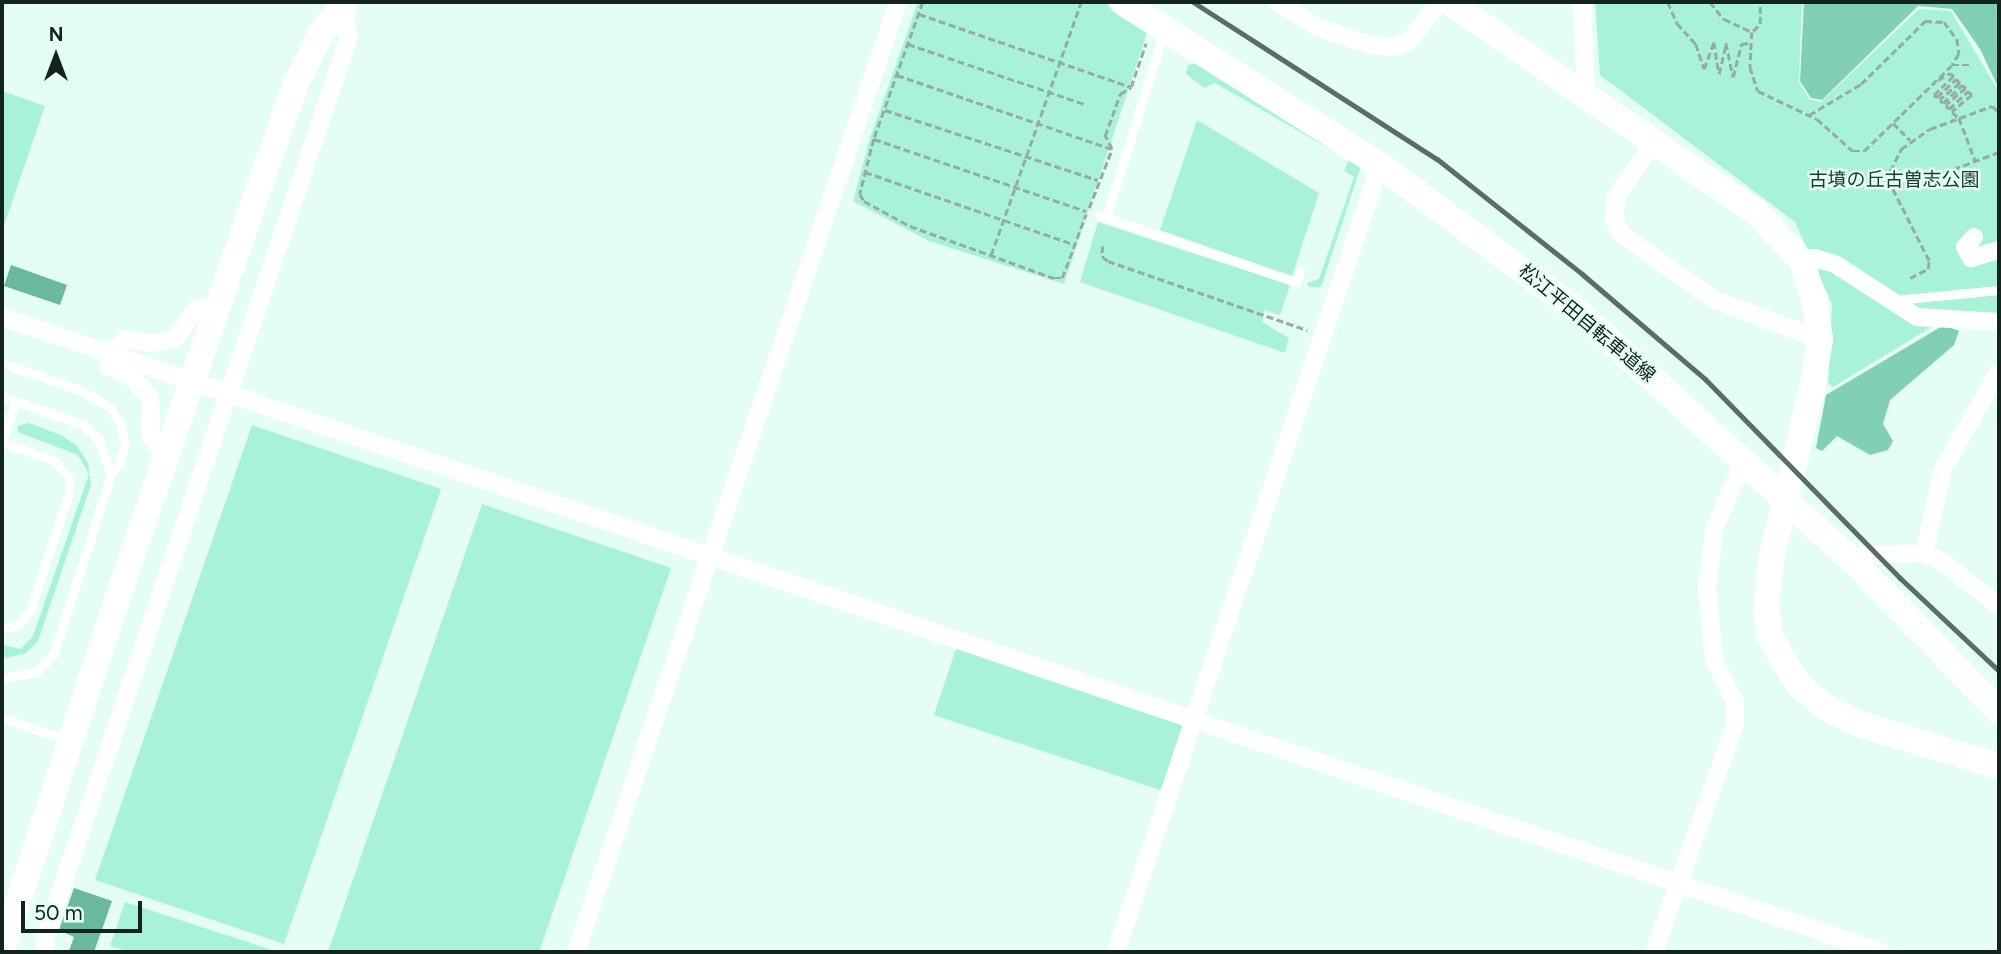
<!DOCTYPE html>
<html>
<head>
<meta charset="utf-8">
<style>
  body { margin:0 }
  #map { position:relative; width:2001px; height:954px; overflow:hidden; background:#e5fef4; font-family:Figtree,"Noto Sans JP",sans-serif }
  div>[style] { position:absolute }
  .green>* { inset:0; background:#a8f3d8 }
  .forest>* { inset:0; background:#81cfb4 }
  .water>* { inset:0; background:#6ab89d }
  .path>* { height:2.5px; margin-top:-1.25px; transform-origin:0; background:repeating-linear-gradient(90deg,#95aba3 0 7px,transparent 0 10.5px) }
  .lane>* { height:9px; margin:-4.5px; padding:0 4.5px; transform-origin:4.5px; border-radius:4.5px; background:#fff }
  .street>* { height:18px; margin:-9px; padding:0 9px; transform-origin:9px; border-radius:9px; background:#fff }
  .secondary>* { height:26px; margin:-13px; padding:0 13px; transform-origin:13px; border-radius:13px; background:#fff }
  .rail>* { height:5px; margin:-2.5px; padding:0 2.5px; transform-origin:2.5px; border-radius:2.5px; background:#5a6e67 }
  span { translate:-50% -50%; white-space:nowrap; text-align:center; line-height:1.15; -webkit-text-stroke:5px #e5fef4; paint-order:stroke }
  .park-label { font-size:19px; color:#193d32 }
  .street-label { font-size:19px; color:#13231e }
  .frame { position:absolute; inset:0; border:4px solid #13231e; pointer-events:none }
  .north { position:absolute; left:21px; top:21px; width:70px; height:70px; -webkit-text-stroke:5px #e5fef4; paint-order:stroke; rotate:0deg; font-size:19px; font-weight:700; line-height:28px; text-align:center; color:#13231e }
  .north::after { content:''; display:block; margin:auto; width:24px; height:32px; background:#13231e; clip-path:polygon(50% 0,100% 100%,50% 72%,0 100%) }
  .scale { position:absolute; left:21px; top:901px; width:121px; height:32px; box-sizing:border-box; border:4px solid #13231e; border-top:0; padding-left:9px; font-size:21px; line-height:24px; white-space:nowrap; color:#13231e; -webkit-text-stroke:5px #e5fef4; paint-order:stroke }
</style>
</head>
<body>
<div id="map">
  <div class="green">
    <div style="clip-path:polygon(918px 2px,1104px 2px,1147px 33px,1064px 284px,929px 241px,853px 201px,870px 138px)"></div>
    <div style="clip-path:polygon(1595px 2px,1802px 2px,1799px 82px,1809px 99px,1821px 102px,1919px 9px,1951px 11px,1999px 92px,1999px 314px,1943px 320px,1833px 387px,1828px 383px,1832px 304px,1795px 222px,1600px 75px)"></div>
    <div style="clip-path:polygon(1196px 63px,1361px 166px,1321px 287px,1309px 287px,1307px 283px,1319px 279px,1354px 177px,1344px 171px,1349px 160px,1215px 83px,1204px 88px,1186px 74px,1188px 65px)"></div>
    <div style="clip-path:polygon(2px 91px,45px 106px,2px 231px)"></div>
    <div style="clip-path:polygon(1197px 120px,1319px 193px,1292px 276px,1160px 230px)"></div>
    <div style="clip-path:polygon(1098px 222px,1290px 285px,1280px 315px,1265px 310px,1262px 322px,1289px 338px,1285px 353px,1080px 282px)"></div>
    <div style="clip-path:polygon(29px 423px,61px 435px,77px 446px,88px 463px,91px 485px,38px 641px,26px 653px,5px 658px,2px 645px,21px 649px,33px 636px,89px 474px,78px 455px,18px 432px,18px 426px)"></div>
    <div style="clip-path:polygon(252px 425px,441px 489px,284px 944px,95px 880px)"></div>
    <div style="clip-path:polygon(482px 504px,671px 568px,539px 952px,328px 952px)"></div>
    <div style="clip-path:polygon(965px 648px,1181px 724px,1185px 727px,1163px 791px,934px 715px,956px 649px)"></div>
    <div style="clip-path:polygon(125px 902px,278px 952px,131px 952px,110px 946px)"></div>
  </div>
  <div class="forest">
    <div style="clip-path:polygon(1804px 2px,1999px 2px,1999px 89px,1980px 49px,1952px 9px,1918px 6px,1822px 100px,1811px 98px,1800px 81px)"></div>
    <div style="clip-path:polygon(1944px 325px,1959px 331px,1954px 345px,1890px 400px,1883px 424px,1893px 441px,1888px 450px,1870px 455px,1837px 436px,1822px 451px,1816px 448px,1826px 395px)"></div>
  </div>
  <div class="water">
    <div style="clip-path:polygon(11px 265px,67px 285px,60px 305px,4px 286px)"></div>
    <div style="clip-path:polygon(74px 888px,112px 901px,94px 952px,69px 951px,74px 937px,59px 930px)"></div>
  </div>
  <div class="path">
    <div style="left:923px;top:2px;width:145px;rotate:109.7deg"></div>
    <div style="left:874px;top:139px;width:57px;rotate:104.3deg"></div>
    <div style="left:860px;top:194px;width:8px;rotate:60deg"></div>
    <div style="left:864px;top:201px;width:52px;rotate:28.5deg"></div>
    <div style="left:910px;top:226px;width:153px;rotate:19.9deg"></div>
    <div style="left:1054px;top:278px;width:8px"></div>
    <div style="left:1062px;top:278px;width:68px;rotate:-69.4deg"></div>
    <div style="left:1668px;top:2px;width:23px;rotate:67deg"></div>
    <div style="left:1677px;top:23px;width:28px;rotate:48deg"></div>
    <div style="left:1696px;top:44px;width:26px;rotate:72deg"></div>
    <div style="left:1704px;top:69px;width:29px;rotate:-70deg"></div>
    <div style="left:1714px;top:42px;width:32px;rotate:81deg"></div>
    <div style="left:1719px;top:74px;width:32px;rotate:-77deg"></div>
    <div style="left:1726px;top:43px;width:35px;rotate:78deg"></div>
    <div style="left:1733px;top:77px;width:34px;rotate:-76deg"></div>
    <div style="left:1741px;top:44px;width:9px;rotate:-6deg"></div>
    <div style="left:1710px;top:2px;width:22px;rotate:51deg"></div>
    <div style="left:1724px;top:19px;width:31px;rotate:25deg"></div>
    <div style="left:1752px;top:32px;width:35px;rotate:93deg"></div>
    <div style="left:1750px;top:67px;width:25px;rotate:72deg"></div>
    <div style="left:1758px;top:91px;width:65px;rotate:25.4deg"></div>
    <div style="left:1817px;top:119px;width:48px;rotate:41.6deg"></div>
    <div style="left:1853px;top:151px;width:11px"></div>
    <div style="left:1864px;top:151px;width:123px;rotate:-44.3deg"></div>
    <div style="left:1952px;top:65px;width:21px"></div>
    <div style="left:919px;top:14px;width:224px;rotate:19deg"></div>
    <div style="left:1753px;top:31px;width:10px;rotate:-45deg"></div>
    <div style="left:1760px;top:24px;width:22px;rotate:-90deg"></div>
    <div style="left:908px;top:44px;width:189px;rotate:18.8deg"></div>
    <div style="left:897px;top:75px;width:227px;rotate:19deg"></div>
    <div style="left:1938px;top:80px;width:14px;rotate:-30deg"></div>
    <div style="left:1950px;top:73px;width:5px;rotate:37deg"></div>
    <div style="left:1954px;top:76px;width:28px;rotate:136deg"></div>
    <div style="left:1934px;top:95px;width:4px;rotate:34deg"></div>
    <div style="left:1937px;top:97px;width:26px;rotate:-43deg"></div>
    <div style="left:1956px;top:79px;width:6px;rotate:45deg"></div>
    <div style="left:1960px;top:83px;width:26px;rotate:140deg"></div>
    <div style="left:1940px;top:100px;width:4px;rotate:45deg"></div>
    <div style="left:1943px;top:103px;width:26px;rotate:-43deg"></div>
    <div style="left:1962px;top:85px;width:5px;rotate:37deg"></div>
    <div style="left:1966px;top:88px;width:26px;rotate:140deg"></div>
    <div style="left:1946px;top:105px;width:5px;rotate:53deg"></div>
    <div style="left:1949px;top:109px;width:26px;rotate:-43deg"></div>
    <div style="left:1968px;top:91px;width:6px;rotate:45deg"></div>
    <div style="left:1972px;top:95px;width:26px;rotate:140deg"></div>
    <div style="left:1952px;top:112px;width:9px;rotate:41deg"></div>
    <div style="left:1959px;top:118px;width:45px;rotate:69.1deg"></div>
    <div style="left:885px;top:110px;width:224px;rotate:18.2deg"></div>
    <div style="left:1809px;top:115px;width:61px;rotate:-30.8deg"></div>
    <div style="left:1861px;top:84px;width:90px;rotate:-44.5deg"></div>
    <div style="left:1925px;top:21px;width:19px;rotate:3deg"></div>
    <div style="left:1944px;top:22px;width:21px;rotate:53deg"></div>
    <div style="left:1957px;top:39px;width:15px;rotate:82deg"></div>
    <div style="left:1959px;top:54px;width:13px;rotate:122deg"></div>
    <div style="left:1893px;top:123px;width:24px;rotate:45deg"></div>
    <div style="left:874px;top:139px;width:224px;rotate:18.8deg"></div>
    <div style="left:865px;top:172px;width:223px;rotate:19.1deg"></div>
    <div style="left:1914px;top:184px;width:91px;rotate:-20.6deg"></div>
    <div style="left:1089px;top:208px;width:63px;rotate:-68.7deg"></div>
    <div style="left:1112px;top:149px;width:15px;rotate:-118deg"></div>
    <div style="left:1105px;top:136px;width:45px;rotate:-70.3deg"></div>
    <div style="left:1120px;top:94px;width:13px;rotate:-32deg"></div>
    <div style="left:1131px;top:87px;width:46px;rotate:-71.2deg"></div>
    <div style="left:1103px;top:246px;width:10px;rotate:96deg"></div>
    <div style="left:1102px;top:256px;width:8px;rotate:40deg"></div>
    <div style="left:1108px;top:261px;width:211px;rotate:19.1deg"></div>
    <div style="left:991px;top:255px;width:269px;rotate:-70.4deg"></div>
    <div style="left:1910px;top:278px;width:20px;rotate:-27deg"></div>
    <div style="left:1928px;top:269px;width:8px;rotate:-83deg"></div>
    <div style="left:1929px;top:261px;width:84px;rotate:-116.9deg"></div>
    <div style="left:1891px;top:186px;width:15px;rotate:-94deg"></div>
    <div style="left:1890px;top:171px;width:25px;rotate:-63deg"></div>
    <div style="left:1901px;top:149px;width:35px;rotate:-35deg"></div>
    <div style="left:1930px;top:129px;width:66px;rotate:-20.4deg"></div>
    <div style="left:1992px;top:106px;width:9px;rotate:41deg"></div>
  </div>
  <div class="lane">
    <div style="left:1099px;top:215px;width:208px;rotate:18.8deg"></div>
    <div style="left:1296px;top:282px;width:12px;rotate:-70deg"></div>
    <div style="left:1106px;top:217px;width:194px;rotate:-72.6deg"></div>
    <div style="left:1895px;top:300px;width:104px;rotate:-5.5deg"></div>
    <div style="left:2px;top:363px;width:83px;rotate:19.1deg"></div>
    <div style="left:80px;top:390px;width:34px;rotate:30deg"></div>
    <div style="left:110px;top:407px;width:21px;rotate:59deg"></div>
    <div style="left:121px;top:425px;width:20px;rotate:81deg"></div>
    <div style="left:124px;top:445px;width:20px;rotate:105deg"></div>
    <div style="left:119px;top:464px;width:13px;rotate:129deg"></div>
    <div style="left:2px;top:396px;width:87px;rotate:19.5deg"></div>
    <div style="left:84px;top:425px;width:21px;rotate:45deg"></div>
    <div style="left:99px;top:440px;width:36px;rotate:71deg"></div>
    <div style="left:111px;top:474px;width:188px;rotate:107.7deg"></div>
    <div style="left:54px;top:653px;width:26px;rotate:133deg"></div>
    <div style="left:36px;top:672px;width:35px;rotate:170deg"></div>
    <div style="left:2px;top:439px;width:40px;rotate:-69.8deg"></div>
    <div style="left:2px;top:442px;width:56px;rotate:19.7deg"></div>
    <div style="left:55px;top:461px;width:21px;rotate:51deg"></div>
    <div style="left:68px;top:477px;width:11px;rotate:80deg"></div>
    <div style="left:70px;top:488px;width:129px;rotate:108deg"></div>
    <div style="left:30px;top:611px;width:18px;rotate:131deg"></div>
    <div style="left:18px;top:625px;width:16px;rotate:166deg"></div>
    <div style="left:2px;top:718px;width:69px;rotate:18.7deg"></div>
  </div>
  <div class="street">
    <div style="left:1278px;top:2px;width:49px;rotate:32.4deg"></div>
    <div style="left:1319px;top:28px;width:54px;rotate:18.4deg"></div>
    <div style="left:1370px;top:45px;width:22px;rotate:5deg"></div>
    <div style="left:1392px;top:47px;width:17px;rotate:-17deg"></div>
    <div style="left:1408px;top:42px;width:51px;rotate:-51.3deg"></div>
    <div style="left:1582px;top:2px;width:94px;rotate:87.6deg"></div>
    <div style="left:1654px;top:142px;width:67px;rotate:124.6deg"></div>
    <div style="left:1616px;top:197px;width:23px;rotate:95deg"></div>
    <div style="left:1614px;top:220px;width:16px;rotate:63deg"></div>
    <div style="left:1621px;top:234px;width:115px;rotate:35.1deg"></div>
    <div style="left:1715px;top:300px;width:112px;rotate:20.4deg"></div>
    <div style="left:1974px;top:237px;width:13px;rotate:132deg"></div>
    <div style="left:1965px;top:247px;width:13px;rotate:61deg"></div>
    <div style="left:1971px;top:258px;width:29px;rotate:-16deg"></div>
    <div style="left:1801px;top:260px;width:13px;rotate:-9deg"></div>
    <div style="left:1814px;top:258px;width:22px;rotate:16deg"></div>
    <div style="left:1835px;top:264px;width:98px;rotate:32.9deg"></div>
    <div style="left:1917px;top:317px;width:82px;rotate:3.5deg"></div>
    <div style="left:2px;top:317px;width:1983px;rotate:18.67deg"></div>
    <div style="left:166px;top:455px;width:23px;rotate:-131deg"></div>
    <div style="left:151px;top:438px;width:39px;rotate:-91deg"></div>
    <div style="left:150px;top:399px;width:27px;rotate:-129deg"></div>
    <div style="left:133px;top:378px;width:28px;rotate:-154deg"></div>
    <div style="left:108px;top:366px;width:13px;rotate:-86deg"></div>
    <div style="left:109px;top:353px;width:22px;rotate:-39deg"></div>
    <div style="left:126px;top:339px;width:26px;rotate:9deg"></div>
    <div style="left:152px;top:343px;width:23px;rotate:-10deg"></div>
    <div style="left:175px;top:339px;width:38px;rotate:-55deg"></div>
    <div style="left:197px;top:308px;width:20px"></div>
    <div style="left:1924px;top:553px;width:86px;rotate:-77.3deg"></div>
    <div style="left:1943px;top:469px;width:113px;rotate:-60.3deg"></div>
    <div style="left:1854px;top:562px;width:13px;rotate:-32deg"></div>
    <div style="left:1865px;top:555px;width:59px;rotate:-1.9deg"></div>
    <div style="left:1924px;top:553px;width:17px;rotate:24deg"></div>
    <div style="left:1940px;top:560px;width:75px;rotate:37.9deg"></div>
    <div style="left:45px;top:952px;width:15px;rotate:-90deg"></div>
    <div style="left:45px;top:937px;width:947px;rotate:-71.34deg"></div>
    <div style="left:348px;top:40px;width:36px;rotate:-96deg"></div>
    <div style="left:576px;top:952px;width:1003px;rotate:-71.28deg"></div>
    <div style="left:1116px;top:952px;width:830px;rotate:-71.46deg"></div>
    <div style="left:1654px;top:952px;width:242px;rotate:-70.4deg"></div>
    <div style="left:1735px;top:724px;width:22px;rotate:-90deg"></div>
    <div style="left:1735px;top:702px;width:46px;rotate:-117.1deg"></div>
    <div style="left:1714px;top:661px;width:74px;rotate:-95.4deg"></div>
    <div style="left:1707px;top:587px;width:61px;rotate:-82.4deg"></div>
    <div style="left:1715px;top:527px;width:75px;rotate:-66.5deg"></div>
  </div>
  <div class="secondary">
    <div style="left:1122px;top:2px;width:305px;rotate:32.3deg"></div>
    <div style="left:1380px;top:165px;width:247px;rotate:36.5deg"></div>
    <div style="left:1579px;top:312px;width:372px;rotate:42.3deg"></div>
    <div style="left:1854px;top:562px;width:208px;rotate:45.8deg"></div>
    <div style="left:1449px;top:2px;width:372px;rotate:34.4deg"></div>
    <div style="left:1756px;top:212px;width:66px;rotate:46.8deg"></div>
    <div style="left:1801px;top:260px;width:45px;rotate:72deg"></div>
    <div style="left:1815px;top:303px;width:36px;rotate:82deg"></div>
    <div style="left:1820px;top:339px;width:46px;rotate:98.8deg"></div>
    <div style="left:1813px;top:384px;width:180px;rotate:103.5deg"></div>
    <div style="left:1771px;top:559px;width:49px;rotate:95.8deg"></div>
    <div style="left:1766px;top:608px;width:29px;rotate:82deg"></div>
    <div style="left:1770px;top:637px;width:55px;rotate:59.2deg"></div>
    <div style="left:1798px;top:684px;width:35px;rotate:40deg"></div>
    <div style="left:1825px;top:707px;width:41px;rotate:25.9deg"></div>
    <div style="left:1862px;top:725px;width:143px;rotate:16.7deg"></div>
    <div style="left:2px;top:951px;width:364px;rotate:-71.9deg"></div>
    <div style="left:115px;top:605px;width:448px;rotate:-71deg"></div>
    <div style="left:261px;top:181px;width:101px;rotate:-70.3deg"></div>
    <div style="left:295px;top:86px;width:59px;rotate:-63.9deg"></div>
    <div style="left:321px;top:33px;width:40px;rotate:-51deg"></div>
  </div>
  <div class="rail">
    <div style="left:1193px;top:2px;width:290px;rotate:32.8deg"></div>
    <div style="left:1437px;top:159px;width:185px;rotate:38.4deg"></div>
    <div style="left:1582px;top:274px;width:162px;rotate:40.5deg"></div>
    <div style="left:1705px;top:379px;width:279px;rotate:45.6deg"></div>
    <div style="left:1900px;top:578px;width:136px;rotate:43.2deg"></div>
  </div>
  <div class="park-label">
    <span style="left:1894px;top:180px">古墳の丘古曽志公園</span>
  </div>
  <div class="street-label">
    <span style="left:1587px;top:323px;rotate:40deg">松江平田自転車道線</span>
  </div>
  <div class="frame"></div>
  <div class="north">N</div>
  <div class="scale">50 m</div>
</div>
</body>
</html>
